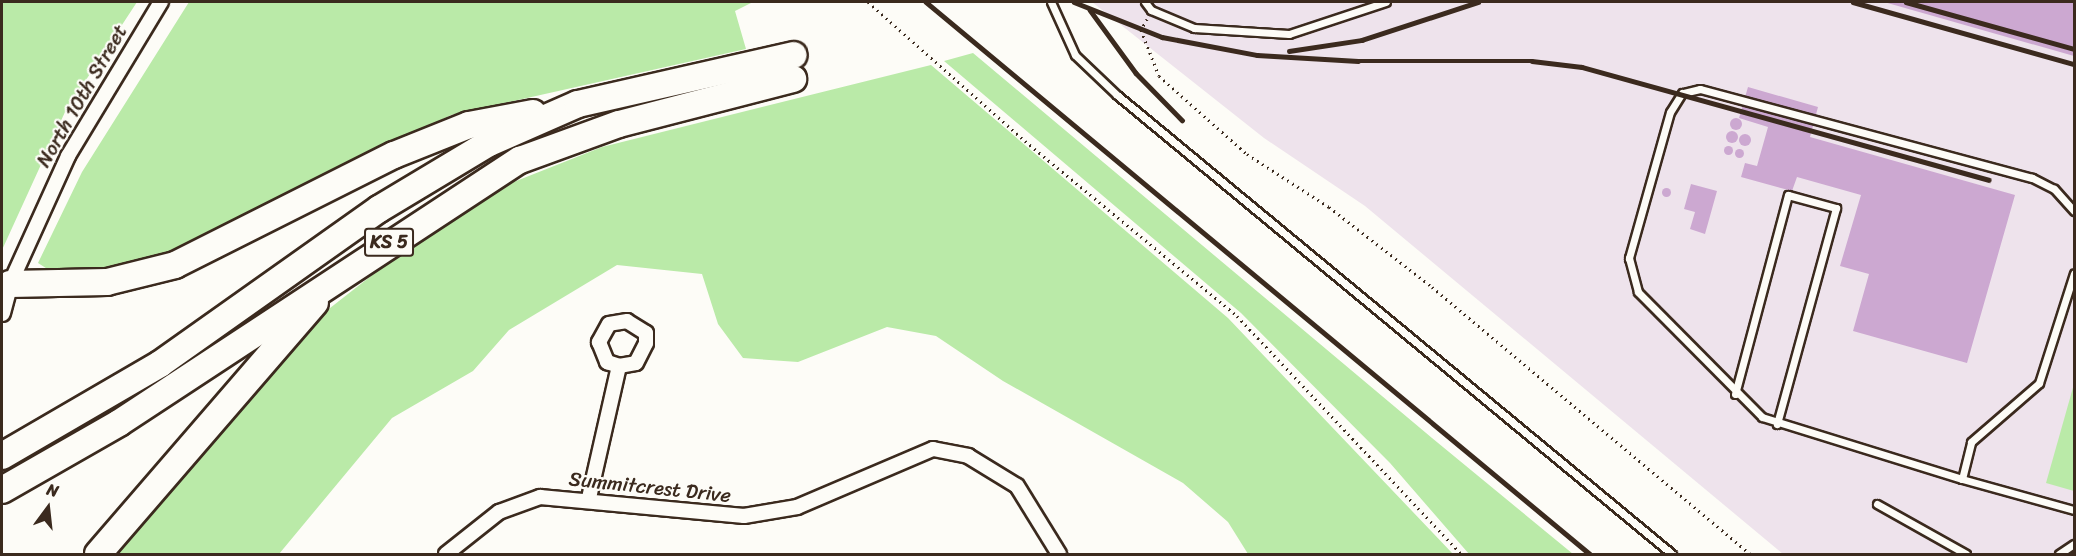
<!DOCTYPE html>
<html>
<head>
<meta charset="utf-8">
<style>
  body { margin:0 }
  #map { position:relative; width:2076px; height:556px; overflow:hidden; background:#fdfcf7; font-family:Sriracha,sans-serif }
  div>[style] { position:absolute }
  .built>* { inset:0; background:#eee3ec }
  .green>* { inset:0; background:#baeaa8 }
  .building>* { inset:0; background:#cca8d1 }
  .round { border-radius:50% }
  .path>* { height:3px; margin-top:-1.5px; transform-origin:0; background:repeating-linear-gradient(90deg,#3b2a1e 0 1.5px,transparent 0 6px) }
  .roads { filter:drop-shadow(2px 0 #3b2a1e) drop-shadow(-2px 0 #3b2a1e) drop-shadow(0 2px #3b2a1e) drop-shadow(0 -2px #3b2a1e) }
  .service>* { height:7px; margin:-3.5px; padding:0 3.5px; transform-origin:3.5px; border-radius:3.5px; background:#fdfcf7 }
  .minor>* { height:14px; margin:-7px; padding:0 7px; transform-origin:7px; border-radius:7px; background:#fdfcf7 }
  .tertiary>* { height:16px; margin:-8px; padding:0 8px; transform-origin:8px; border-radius:8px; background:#fdfcf7 }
  .motorway>* { height:26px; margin:-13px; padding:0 13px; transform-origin:13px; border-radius:13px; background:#fdfcf7 }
  .rail>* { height:4.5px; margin:-2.25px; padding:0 2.25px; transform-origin:2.25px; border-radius:2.25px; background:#3b2a1e }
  span { translate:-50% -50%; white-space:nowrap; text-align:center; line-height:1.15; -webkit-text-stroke:4.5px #fdfcf7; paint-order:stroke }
  .shield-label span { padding:2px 4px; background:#fdfcf7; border:2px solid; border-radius:4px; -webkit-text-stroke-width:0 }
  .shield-label { font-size:18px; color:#3b2a1e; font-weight:700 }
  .street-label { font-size:20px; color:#3b2a1e }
  .frame { position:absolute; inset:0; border:3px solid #3b2a1e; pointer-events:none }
  .north { position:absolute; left:18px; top:478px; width:60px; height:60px; -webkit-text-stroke:4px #fdfcf7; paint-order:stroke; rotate:15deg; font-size:16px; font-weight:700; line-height:24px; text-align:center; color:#3b2a1e }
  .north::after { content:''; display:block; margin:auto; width:21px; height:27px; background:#3b2a1e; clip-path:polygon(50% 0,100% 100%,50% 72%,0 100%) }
</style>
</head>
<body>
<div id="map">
  <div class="built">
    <div style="clip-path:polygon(1092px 2px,2074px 2px,2074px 554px,1783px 554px,1365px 206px,1264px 138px)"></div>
  </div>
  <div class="green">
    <div style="clip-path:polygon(2px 2px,137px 2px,65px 112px,2px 250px)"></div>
    <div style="clip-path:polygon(189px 2px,753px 2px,735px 11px,746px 49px,451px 115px,168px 254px,105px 270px,49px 270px,38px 263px,82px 172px)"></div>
    <div style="clip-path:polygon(973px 53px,1432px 438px,1573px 554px,1469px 554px,1390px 463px,1241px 313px,944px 61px)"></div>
    <div style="clip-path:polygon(931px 65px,1228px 318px,1453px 554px,1248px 554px,1228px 522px,1183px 483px,1003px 381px,936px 336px,887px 327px,798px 362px,743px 358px,718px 324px,702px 274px,617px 265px,509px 330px,473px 371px,392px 418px,279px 554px,116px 554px,307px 326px,403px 251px,501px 187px,602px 147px)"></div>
    <div style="clip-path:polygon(2074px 384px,2074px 491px,2046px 483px)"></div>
  </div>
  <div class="building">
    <div style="clip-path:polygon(1884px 2px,2074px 2px,2074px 56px)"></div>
    <div style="clip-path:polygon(1748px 87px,1818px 107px,1810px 137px,2015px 195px,1967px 363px,1853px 331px,1869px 274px,1840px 266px,1861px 195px,1797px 177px,1792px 191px,1741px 177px,1745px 163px,1757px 166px,1768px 127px,1739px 118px)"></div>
    <div class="round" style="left:1730px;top:118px;width:12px;height:12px"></div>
    <div class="round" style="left:1726px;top:131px;width:12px;height:12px"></div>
    <div class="round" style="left:1739px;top:134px;width:12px;height:12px"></div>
    <div class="round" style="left:1723.5px;top:145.5px;width:9px;height:9px"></div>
    <div class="round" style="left:1734.5px;top:148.5px;width:9px;height:9px"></div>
    <div style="clip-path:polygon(1691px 184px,1717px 191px,1705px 234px,1690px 229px,1695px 212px,1684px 209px)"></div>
    <div class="round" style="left:1661.5px;top:187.5px;width:9px;height:9px"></div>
  </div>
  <div class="path">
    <div style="left:868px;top:2px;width:210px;rotate:41.5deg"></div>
    <div style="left:1025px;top:141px;width:275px;rotate:39.5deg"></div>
    <div style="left:1237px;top:316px;width:327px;rotate:46.7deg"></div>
    <div style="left:1147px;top:19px;width:13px;rotate:119deg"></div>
    <div style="left:1141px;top:30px;width:49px;rotate:68.6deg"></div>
    <div style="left:1159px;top:76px;width:118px;rotate:41.6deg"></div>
    <div style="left:1247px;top:154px;width:98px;rotate:32.9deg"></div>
    <div style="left:1329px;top:207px;width:130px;rotate:37.8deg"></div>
    <div style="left:1432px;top:287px;width:415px;rotate:40deg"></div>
  </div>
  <div class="roads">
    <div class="service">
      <div style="left:1051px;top:2px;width:58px;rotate:65.6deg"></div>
      <div style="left:1075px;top:55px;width:58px;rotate:43.6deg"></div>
      <div style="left:1117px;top:95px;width:720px;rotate:39.59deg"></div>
      <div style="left:1145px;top:2px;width:10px;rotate:53deg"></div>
      <div style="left:1151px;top:10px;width:47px;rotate:22.7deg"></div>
      <div style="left:1194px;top:28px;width:95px;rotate:3.6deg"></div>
      <div style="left:1289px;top:34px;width:102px;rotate:-18.3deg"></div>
      <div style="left:2074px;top:211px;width:30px;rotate:-132deg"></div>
      <div style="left:2054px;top:189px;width:25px;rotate:-153deg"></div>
      <div style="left:2032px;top:178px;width:344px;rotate:-165deg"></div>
      <div style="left:1700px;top:89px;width:18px;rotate:167deg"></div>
      <div style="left:1682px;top:93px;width:22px;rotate:122deg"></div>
      <div style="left:1670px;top:112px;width:152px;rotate:105.7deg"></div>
      <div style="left:1629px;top:258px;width:35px;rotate:75deg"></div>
      <div style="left:1638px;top:292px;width:176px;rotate:45.2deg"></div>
      <div style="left:1762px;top:417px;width:209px;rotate:17.2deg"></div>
      <div style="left:1962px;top:479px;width:38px;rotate:-76deg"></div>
      <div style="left:1971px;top:442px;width:90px;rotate:-40.9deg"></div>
      <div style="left:2039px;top:383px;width:115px;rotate:-72.3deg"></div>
      <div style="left:1735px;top:394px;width:206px;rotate:-75.1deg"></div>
      <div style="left:1788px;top:195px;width:50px;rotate:15.2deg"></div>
      <div style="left:1836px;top:208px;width:224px;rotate:105.3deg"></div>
      <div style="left:1962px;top:479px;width:116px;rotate:15.5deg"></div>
      <div style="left:1877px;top:504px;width:102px;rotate:29.3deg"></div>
      <div style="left:2059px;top:554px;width:18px;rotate:-34deg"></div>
    </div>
    <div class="minor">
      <div style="left:10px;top:284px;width:141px;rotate:-65.6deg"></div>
      <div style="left:68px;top:156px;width:180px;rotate:-58.9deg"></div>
      <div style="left:589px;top:498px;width:135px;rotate:-77.2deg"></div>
      <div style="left:619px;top:366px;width:17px;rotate:-10deg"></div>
      <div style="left:636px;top:363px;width:22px;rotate:-63deg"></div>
      <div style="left:646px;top:343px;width:10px;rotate:-90deg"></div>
      <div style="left:646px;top:333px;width:22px;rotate:-148deg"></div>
      <div style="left:627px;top:321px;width:18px;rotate:171deg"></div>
      <div style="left:609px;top:324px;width:21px;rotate:119deg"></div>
      <div style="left:599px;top:342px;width:22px;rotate:68deg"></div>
      <div style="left:607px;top:362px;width:13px;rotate:18deg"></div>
      <div style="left:446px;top:554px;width:68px;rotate:-38.4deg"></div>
      <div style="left:499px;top:512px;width:44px;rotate:-20.1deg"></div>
      <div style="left:540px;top:497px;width:205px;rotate:5.3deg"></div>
      <div style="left:744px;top:516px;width:54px;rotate:-9.6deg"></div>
      <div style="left:797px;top:507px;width:148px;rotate:-23.1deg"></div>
      <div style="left:933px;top:449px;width:36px;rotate:11deg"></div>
      <div style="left:968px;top:456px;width:57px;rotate:31.5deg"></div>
      <div style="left:1017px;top:486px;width:80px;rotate:58.3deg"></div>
    </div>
    <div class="tertiary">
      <div style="left:2px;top:313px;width:30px;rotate:-75deg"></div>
    </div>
    <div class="motorway">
      <div style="left:10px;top:284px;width:97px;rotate:-1.2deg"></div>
      <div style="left:107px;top:282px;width:70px;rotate:-14deg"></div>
      <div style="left:175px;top:265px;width:245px;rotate:-26.7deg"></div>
      <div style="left:394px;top:155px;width:81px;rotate:-21.8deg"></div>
      <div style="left:469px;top:125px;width:65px;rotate:-10.6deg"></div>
      <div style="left:2px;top:456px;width:183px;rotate:-30.2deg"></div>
      <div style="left:160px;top:364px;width:268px;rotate:-35.3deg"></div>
      <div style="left:379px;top:209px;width:128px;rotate:-31deg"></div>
      <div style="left:489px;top:143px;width:97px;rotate:-23.7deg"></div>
      <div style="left:578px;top:104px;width:221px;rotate:-12.8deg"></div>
      <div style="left:2px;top:490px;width:135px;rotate:-29.8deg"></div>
      <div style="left:119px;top:423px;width:480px;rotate:-33.3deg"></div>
      <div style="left:520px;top:160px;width:105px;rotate:-20deg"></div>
      <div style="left:619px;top:124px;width:180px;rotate:-14.5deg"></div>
      <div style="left:98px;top:554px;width:332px;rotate:-49.2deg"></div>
    </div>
  </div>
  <div class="rail">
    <div style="left:926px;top:2px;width:863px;rotate:39.74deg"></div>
    <div style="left:1074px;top:2px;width:95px;rotate:21.7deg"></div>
    <div style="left:1162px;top:37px;width:97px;rotate:10.7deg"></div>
    <div style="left:1257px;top:55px;width:101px;rotate:3.4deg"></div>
    <div style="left:1358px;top:61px;width:174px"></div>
    <div style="left:1532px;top:61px;width:50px;rotate:6.8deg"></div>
    <div style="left:1582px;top:67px;width:422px;rotate:15.5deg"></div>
    <div style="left:1853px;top:2px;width:230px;rotate:15.7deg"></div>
    <div style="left:1906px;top:2px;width:174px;rotate:15.6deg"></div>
    <div style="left:1090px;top:10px;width:78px;rotate:53.9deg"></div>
    <div style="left:1136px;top:73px;width:66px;rotate:45.6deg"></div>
    <div style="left:1289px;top:51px;width:74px;rotate:-8.6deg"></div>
    <div style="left:1362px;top:40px;width:122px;rotate:-18.1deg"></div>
  </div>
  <div class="shield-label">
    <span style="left:389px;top:242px">KS 5</span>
  </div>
  <div class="street-label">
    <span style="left:82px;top:96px;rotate:-60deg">North 10th Street</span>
    <span style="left:650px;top:487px;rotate:6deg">Summitcrest Drive</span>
  </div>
  <div class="frame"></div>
  <div class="north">N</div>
</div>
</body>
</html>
